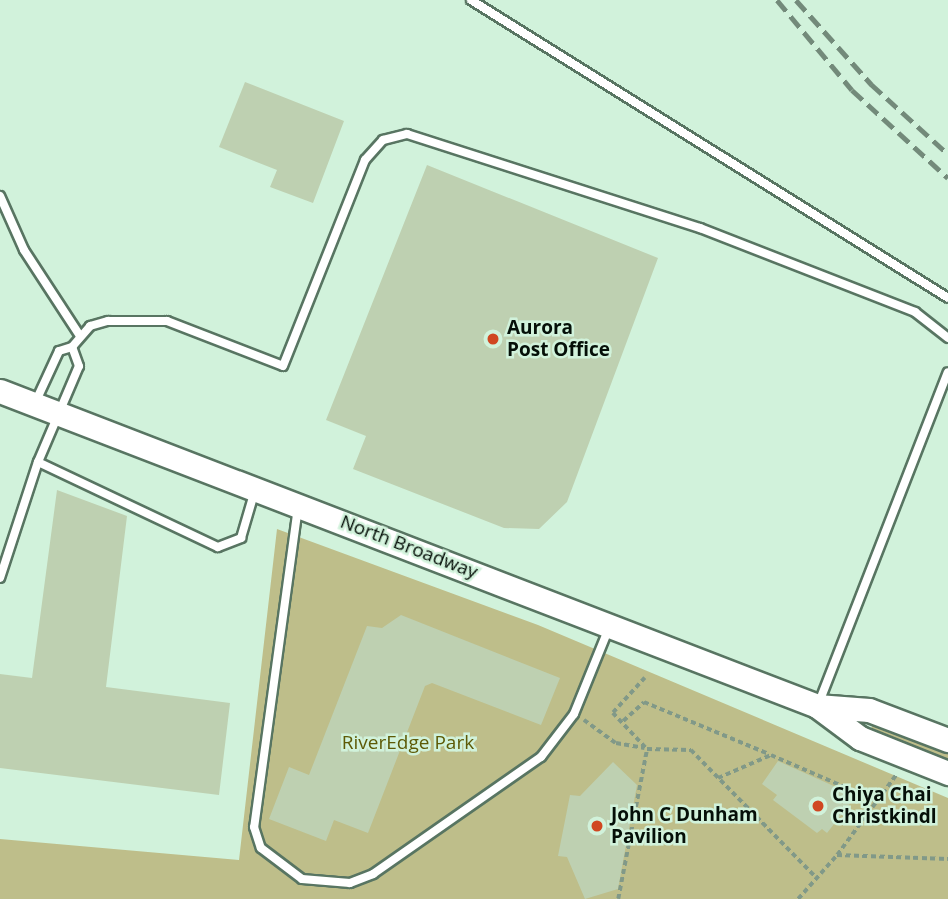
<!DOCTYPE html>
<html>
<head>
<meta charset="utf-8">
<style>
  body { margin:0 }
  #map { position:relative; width:948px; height:899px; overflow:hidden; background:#d1f2db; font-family:"Open Sans",sans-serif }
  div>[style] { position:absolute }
  .green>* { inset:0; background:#bebe8a }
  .building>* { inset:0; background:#bed0b1 }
  .path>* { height:3.5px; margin-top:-1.75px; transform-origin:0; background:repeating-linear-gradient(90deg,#819988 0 5px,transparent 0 8.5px) }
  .roads { filter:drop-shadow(2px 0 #587562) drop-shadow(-2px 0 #587562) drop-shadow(0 2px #587562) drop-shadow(0 -2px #587562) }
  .service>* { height:8px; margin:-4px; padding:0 4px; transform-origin:4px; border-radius:4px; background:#fff }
  .secondary>* { height:23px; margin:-11.5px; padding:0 11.5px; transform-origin:11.5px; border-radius:11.5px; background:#fff }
  .rail>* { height:5px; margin-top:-2.5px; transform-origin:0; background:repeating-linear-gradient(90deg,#738a7a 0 14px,transparent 0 21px) }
  .dots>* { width:19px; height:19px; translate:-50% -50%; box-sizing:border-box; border:4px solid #d1f2db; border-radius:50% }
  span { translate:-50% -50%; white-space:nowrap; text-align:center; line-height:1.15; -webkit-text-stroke:5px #d1f2db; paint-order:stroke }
  .poi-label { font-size:19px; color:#050f08; font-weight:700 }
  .left { translate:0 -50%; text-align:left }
  .street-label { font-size:19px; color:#050f08 }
  .park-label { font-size:19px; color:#5d5a06 }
</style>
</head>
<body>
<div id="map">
  <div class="green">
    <div style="clip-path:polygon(277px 529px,538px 625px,948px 798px,948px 899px,0 899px,0 839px,239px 860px)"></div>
    <div style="clip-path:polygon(873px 724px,948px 754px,948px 761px,870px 731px)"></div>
  </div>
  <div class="building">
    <div style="clip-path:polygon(245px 82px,344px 121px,313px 203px,270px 187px,277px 170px,219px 147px)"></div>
    <div style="clip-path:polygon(427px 165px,658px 258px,567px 502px,539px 529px,504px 528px,353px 469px,366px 436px,326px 420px)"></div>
    <div style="clip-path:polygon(57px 490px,127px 516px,106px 687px,230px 703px,219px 795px,0 768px,0 674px,32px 678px)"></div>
    <div style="clip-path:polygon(401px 615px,560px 678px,541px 725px,432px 683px,425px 686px,368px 833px,334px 820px,326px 841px,269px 819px,289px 767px,309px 775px,367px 626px,382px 628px)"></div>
    <div style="clip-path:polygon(778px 761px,856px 796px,827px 833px,822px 829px,817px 833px,773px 800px,777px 795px,762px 784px)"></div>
    <div style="clip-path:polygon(613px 762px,637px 785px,618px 889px,585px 899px,567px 857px,558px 856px,570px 795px,580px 796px)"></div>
  </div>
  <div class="path">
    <div style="left:645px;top:678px;width:47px;rotate:132.4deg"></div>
    <div style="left:613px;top:713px;width:50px;rotate:46.6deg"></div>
    <div style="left:584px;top:720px;width:39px;rotate:36deg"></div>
    <div style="left:616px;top:743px;width:29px;rotate:10deg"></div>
    <div style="left:623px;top:721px;width:28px;rotate:-42deg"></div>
    <div style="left:644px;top:702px;width:135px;rotate:22.6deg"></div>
    <div style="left:718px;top:778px;width:58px;rotate:-23.5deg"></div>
    <div style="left:771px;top:755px;width:118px;rotate:23.5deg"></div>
    <div style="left:837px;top:855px;width:99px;rotate:-53.6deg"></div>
    <div style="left:618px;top:899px;width:153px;rotate:-79.1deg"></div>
    <div style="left:647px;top:749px;width:44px;rotate:1.3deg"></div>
    <div style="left:691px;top:750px;width:180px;rotate:45.5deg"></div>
    <div style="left:798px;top:899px;width:59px;rotate:-48.4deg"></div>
    <div style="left:837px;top:855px;width:111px;rotate:2.1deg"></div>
  </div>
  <div class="roads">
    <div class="service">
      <div style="left:471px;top:0;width:562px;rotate:31.99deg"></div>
      <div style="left:0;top:196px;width:59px;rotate:66deg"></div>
      <div style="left:24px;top:250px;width:103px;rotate:56.9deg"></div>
      <div style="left:35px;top:403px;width:57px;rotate:-65.2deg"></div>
      <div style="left:59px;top:351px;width:14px;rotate:-17deg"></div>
      <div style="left:72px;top:347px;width:28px;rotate:-49deg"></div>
      <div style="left:90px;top:326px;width:19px;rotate:-16deg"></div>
      <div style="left:108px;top:321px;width:59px"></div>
      <div style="left:167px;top:321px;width:124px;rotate:21.2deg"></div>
      <div style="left:283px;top:366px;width:222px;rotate:-68.3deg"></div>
      <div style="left:365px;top:160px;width:27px;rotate:-48deg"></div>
      <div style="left:383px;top:140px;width:25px;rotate:-14deg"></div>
      <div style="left:407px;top:134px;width:308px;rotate:17.8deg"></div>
      <div style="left:700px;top:228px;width:231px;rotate:21.3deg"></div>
      <div style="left:915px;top:312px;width:42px;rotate:38.2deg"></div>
      <div style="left:38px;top:462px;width:104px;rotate:-66.9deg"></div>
      <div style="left:79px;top:366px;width:20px;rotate:-110deg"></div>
      <div style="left:298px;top:507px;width:323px;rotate:97.8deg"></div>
      <div style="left:254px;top:827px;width:22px;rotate:72deg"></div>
      <div style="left:261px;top:848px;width:51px;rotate:37.1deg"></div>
      <div style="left:302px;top:879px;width:48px;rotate:4.8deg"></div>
      <div style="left:350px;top:883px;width:25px;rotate:-21deg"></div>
      <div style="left:373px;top:874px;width:205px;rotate:-34.9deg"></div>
      <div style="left:541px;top:757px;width:54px;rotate:-52.5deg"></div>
      <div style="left:574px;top:714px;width:93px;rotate:-67.9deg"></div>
      <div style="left:0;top:578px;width:122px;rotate:-71.9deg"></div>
      <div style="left:38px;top:462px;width:199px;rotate:25.3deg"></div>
      <div style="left:218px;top:547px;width:25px;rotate:-21deg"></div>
      <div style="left:241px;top:538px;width:50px;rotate:-73.7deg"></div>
      <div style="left:818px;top:705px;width:357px;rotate:-68.7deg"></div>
    </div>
    <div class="secondary">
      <div style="left:0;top:391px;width:876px;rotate:21.08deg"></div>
      <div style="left:817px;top:706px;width:54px;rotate:36.7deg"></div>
      <div style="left:860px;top:738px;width:95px;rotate:21.7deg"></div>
      <div style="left:817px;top:706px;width:52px;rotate:4.4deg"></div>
      <div style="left:869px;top:710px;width:85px;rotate:20.8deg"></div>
    </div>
  </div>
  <div class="rail">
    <div style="left:777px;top:0;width:117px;rotate:50.2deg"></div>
    <div style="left:852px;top:90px;width:130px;rotate:42.5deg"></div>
    <div style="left:796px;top:0;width:113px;rotate:48.2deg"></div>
    <div style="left:871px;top:84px;width:104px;rotate:42.3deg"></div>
  </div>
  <div class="dots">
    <div style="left:493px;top:339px;background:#d04721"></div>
    <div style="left:818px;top:806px;background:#d04721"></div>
    <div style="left:597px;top:826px;background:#d04721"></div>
  </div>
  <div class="poi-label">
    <span class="left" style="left:507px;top:339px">Aurora<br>Post Office</span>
    <span class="left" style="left:832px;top:806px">Chiya Chai<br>Christkindl</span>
    <span class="left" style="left:611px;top:826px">John C Dunham<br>Pavilion</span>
  </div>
  <div class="street-label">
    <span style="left:409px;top:547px;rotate:21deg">North Broadway</span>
  </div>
  <div class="park-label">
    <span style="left:408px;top:743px">RiverEdge Park</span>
  </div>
</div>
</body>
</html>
